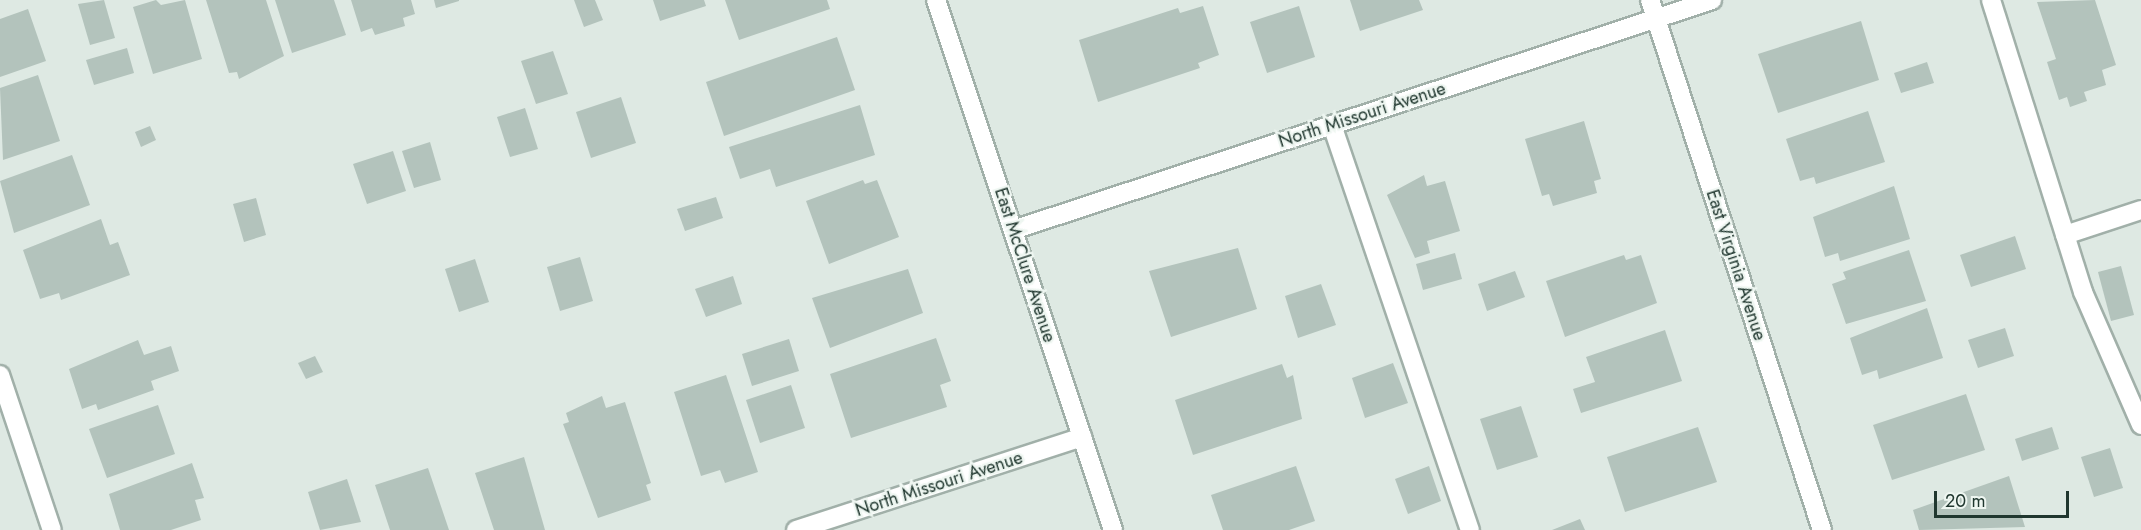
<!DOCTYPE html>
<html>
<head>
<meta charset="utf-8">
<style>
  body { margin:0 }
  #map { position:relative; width:2141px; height:530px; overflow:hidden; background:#dee9e3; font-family:Jost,sans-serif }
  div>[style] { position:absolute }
  .building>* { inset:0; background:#b3c3bc }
  .roads { filter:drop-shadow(2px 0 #a1b0a9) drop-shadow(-2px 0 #a1b0a9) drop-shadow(0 2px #a1b0a9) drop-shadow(0 -2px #a1b0a9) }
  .service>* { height:18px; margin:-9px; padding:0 9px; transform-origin:9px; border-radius:9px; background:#fff }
  .minor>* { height:18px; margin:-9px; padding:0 9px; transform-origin:9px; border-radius:9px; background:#fff }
  .tertiary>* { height:18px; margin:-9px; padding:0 9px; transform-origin:9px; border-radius:9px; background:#fff }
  span { translate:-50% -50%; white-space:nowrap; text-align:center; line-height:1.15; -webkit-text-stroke:4.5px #eef6f1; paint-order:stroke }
  .street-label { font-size:18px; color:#20372f }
  .scale { position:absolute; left:1934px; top:491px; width:135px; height:27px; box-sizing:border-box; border:3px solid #20372f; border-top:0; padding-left:8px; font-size:18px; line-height:21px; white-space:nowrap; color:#20372f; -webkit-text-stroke:4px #eef6f1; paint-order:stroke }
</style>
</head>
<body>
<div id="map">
  <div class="building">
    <div style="clip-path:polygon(104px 0,115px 38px,90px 45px,78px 4px)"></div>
    <div style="clip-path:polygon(156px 0,161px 5px,185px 0,202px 59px,153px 74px,133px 7px)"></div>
    <div style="clip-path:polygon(206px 0,266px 0,284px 56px,239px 79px,237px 72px,229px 73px)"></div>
    <div style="clip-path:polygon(275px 0,334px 0,346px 35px,292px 53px)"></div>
    <div style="clip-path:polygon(351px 0,411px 0,415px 14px,403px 18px,405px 26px,375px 35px,372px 28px,361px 32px)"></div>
    <div style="clip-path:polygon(434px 0,459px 0,459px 1px,436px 8px)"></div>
    <div style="clip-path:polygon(574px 0,595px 0,603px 20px,584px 27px)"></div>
    <div style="clip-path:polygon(653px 0,704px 0,706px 6px,660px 21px)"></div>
    <div style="clip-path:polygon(725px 0,827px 0,830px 9px,739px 40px)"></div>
    <div style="clip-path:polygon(1350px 0,1419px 0,1423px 10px,1360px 31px)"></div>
    <div style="clip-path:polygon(2095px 0,2116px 65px,2102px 70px,2106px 85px,2084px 92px,2087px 101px,2070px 107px,2067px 97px,2059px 100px,2047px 62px,2056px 59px,2037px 2px)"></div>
    <div style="clip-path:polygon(1203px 6px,1219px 55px,1198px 63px,1200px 68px,1098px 102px,1079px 40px,1178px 8px,1180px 13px)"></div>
    <div style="clip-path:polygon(1299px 6px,1315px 57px,1267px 73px,1250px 22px)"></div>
    <div style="clip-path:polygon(28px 9px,46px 61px,0 77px,0 19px)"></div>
    <div style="clip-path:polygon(1861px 21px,1879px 80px,1778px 113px,1758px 54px)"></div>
    <div style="clip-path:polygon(837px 37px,855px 90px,724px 136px,706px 82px)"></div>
    <div style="clip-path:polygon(127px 48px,134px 73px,94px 85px,86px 60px)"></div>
    <div style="clip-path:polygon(553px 51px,568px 94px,536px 104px,521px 61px)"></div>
    <div style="clip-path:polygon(1927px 62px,1934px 83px,1901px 93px,1894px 73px)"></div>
    <div style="clip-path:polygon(38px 75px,60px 141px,3px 160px,0 88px)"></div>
    <div style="clip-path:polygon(621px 97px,636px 143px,591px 158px,576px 112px)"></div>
    <div style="clip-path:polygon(860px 105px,875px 155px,776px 187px,770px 169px,740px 179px,729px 147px)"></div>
    <div style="clip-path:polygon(525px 108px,538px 149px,510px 157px,497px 117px)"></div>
    <div style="clip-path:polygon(1868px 111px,1885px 162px,1816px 184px,1814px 177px,1800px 181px,1786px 139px)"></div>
    <div style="clip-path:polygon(1584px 121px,1601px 179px,1594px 181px,1597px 193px,1553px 206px,1549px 194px,1542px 196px,1525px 139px)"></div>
    <div style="clip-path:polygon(150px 126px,156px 140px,141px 147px,135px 132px)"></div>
    <div style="clip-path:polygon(430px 142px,441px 180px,414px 188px,402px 151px)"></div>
    <div style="clip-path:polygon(393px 151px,406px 191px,367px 204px,353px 164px)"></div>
    <div style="clip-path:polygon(72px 155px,90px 205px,14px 233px,0 181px)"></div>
    <div style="clip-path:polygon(1424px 175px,1427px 186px,1445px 181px,1460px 231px,1427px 241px,1430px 253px,1415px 258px,1387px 195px)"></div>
    <div style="clip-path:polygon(863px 180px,865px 184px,877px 180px,899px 237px,829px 264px,806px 201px)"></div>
    <div style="clip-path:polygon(1894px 186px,1910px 239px,1840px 261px,1838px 253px,1825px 257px,1813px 217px)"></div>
    <div style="clip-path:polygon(716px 197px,723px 218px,685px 231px,677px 209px)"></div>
    <div style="clip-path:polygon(256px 198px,266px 235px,244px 242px,233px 204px)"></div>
    <div style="clip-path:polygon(101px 219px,110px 245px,118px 242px,130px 275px,61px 300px,59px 293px,40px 299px,23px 250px)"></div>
    <div style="clip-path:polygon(2015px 236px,2026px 269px,1971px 287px,1960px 255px)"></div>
    <div style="clip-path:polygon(1238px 248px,1257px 309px,1171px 337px,1149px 271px)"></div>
    <div style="clip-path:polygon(1909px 250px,1926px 301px,1846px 324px,1832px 284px,1846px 279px,1843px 272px)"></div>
    <div style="clip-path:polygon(1455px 253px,1462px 279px,1423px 290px,1416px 264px)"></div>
    <div style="clip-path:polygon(1624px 255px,1626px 260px,1641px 255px,1657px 303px,1565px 337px,1546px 281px)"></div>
    <div style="clip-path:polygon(580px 257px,593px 301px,560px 311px,547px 267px)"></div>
    <div style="clip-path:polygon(475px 259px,489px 302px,459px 312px,445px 269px)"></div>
    <div style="clip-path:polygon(2121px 266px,2134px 315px,2111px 321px,2098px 272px)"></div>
    <div style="clip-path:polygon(908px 269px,923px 313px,830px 348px,812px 298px)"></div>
    <div style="clip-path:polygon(1515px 271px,1525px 297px,1487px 311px,1478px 284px)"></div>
    <div style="clip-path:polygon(733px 276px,742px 304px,706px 317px,695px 289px)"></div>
    <div style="clip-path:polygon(1321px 284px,1336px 325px,1298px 338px,1285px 296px)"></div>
    <div style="clip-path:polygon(1927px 308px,1943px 358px,1879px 379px,1877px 370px,1862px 375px,1850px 338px)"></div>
    <div style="clip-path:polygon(2005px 328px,2014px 356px,1978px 368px,1968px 340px)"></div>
    <div style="clip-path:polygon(1665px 330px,1682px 381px,1581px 413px,1573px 389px,1595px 382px,1586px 357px)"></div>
    <div style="clip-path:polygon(936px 338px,951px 381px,940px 385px,947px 407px,851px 438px,830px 374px)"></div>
    <div style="clip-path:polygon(789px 339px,799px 371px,752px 386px,742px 354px)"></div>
    <div style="clip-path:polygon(138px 340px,144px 355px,171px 346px,179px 371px,151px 381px,154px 390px,98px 410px,96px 404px,82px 409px,69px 369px)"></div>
    <div style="clip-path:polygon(315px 356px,323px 372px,306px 379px,298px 363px)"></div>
    <div style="clip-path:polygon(1393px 363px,1408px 403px,1365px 418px,1352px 378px)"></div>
    <div style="clip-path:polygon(1282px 364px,1287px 378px,1293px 375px,1302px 419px,1193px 455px,1175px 400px)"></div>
    <div style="clip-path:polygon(726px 375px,758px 472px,725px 483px,720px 470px,701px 476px,674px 392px)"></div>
    <div style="clip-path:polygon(791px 385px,805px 428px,760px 443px,746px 400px)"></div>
    <div style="clip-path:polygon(1966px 394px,1985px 450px,1892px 480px,1873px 425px)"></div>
    <div style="clip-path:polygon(602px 396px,606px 408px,625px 402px,651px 483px,646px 485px,651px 500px,598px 518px,563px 424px,569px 422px,566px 413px)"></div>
    <div style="clip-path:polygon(158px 405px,175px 454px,107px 478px,89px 429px)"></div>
    <div style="clip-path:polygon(1521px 406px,1538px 457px,1497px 470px,1480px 419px)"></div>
    <div style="clip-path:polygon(1698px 427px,1717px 482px,1625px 512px,1607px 457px)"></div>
    <div style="clip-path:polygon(2052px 427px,2059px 449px,2022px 461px,2015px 439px)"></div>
    <div style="clip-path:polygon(2110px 448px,2123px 488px,2094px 497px,2081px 457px)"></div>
    <div style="clip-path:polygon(524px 457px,545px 530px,494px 530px,475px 473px)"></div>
    <div style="clip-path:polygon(192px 463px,204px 498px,195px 500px,201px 520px,171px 530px,120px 530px,109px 494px)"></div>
    <div style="clip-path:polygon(1296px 466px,1315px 521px,1289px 530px,1223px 530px,1211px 495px)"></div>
    <div style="clip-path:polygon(1429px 466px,1441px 501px,1408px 514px,1395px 479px)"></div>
    <div style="clip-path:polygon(428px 468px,449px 530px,390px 530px,375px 485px)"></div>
    <div style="clip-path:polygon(2009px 476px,2025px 527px,1919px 530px,1913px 510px)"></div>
    <div style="clip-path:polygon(347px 479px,361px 522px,320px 530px,308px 492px)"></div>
    <div style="clip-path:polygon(1580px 519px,1585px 530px,1552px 530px)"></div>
  </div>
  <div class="roads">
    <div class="service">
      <div style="left:1991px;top:0;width:306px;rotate:72.5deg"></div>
      <div style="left:2083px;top:292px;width:145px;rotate:66.4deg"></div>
      <div style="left:1332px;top:125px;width:428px;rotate:71.2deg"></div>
      <div style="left:2065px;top:235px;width:80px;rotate:-18.2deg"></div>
    </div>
    <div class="minor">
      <div style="left:1650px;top:0;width:557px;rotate:72.02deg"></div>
      <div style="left:1013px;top:230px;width:736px;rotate:-18.21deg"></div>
      <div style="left:0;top:375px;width:163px;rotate:71.5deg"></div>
      <div style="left:796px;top:530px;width:301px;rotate:-18deg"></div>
    </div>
    <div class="tertiary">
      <div style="left:936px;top:0;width:559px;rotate:71.53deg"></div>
    </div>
  </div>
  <div class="street-label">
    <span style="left:1362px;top:115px;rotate:-18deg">North Missouri Avenue</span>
    <span style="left:1025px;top:265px;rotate:72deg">East McClure Avenue</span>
    <span style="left:1736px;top:265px;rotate:72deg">East Virginia Avenue</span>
    <span style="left:939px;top:484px;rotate:-18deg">North Missouri Avenue</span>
  </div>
  <div class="scale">20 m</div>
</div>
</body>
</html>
